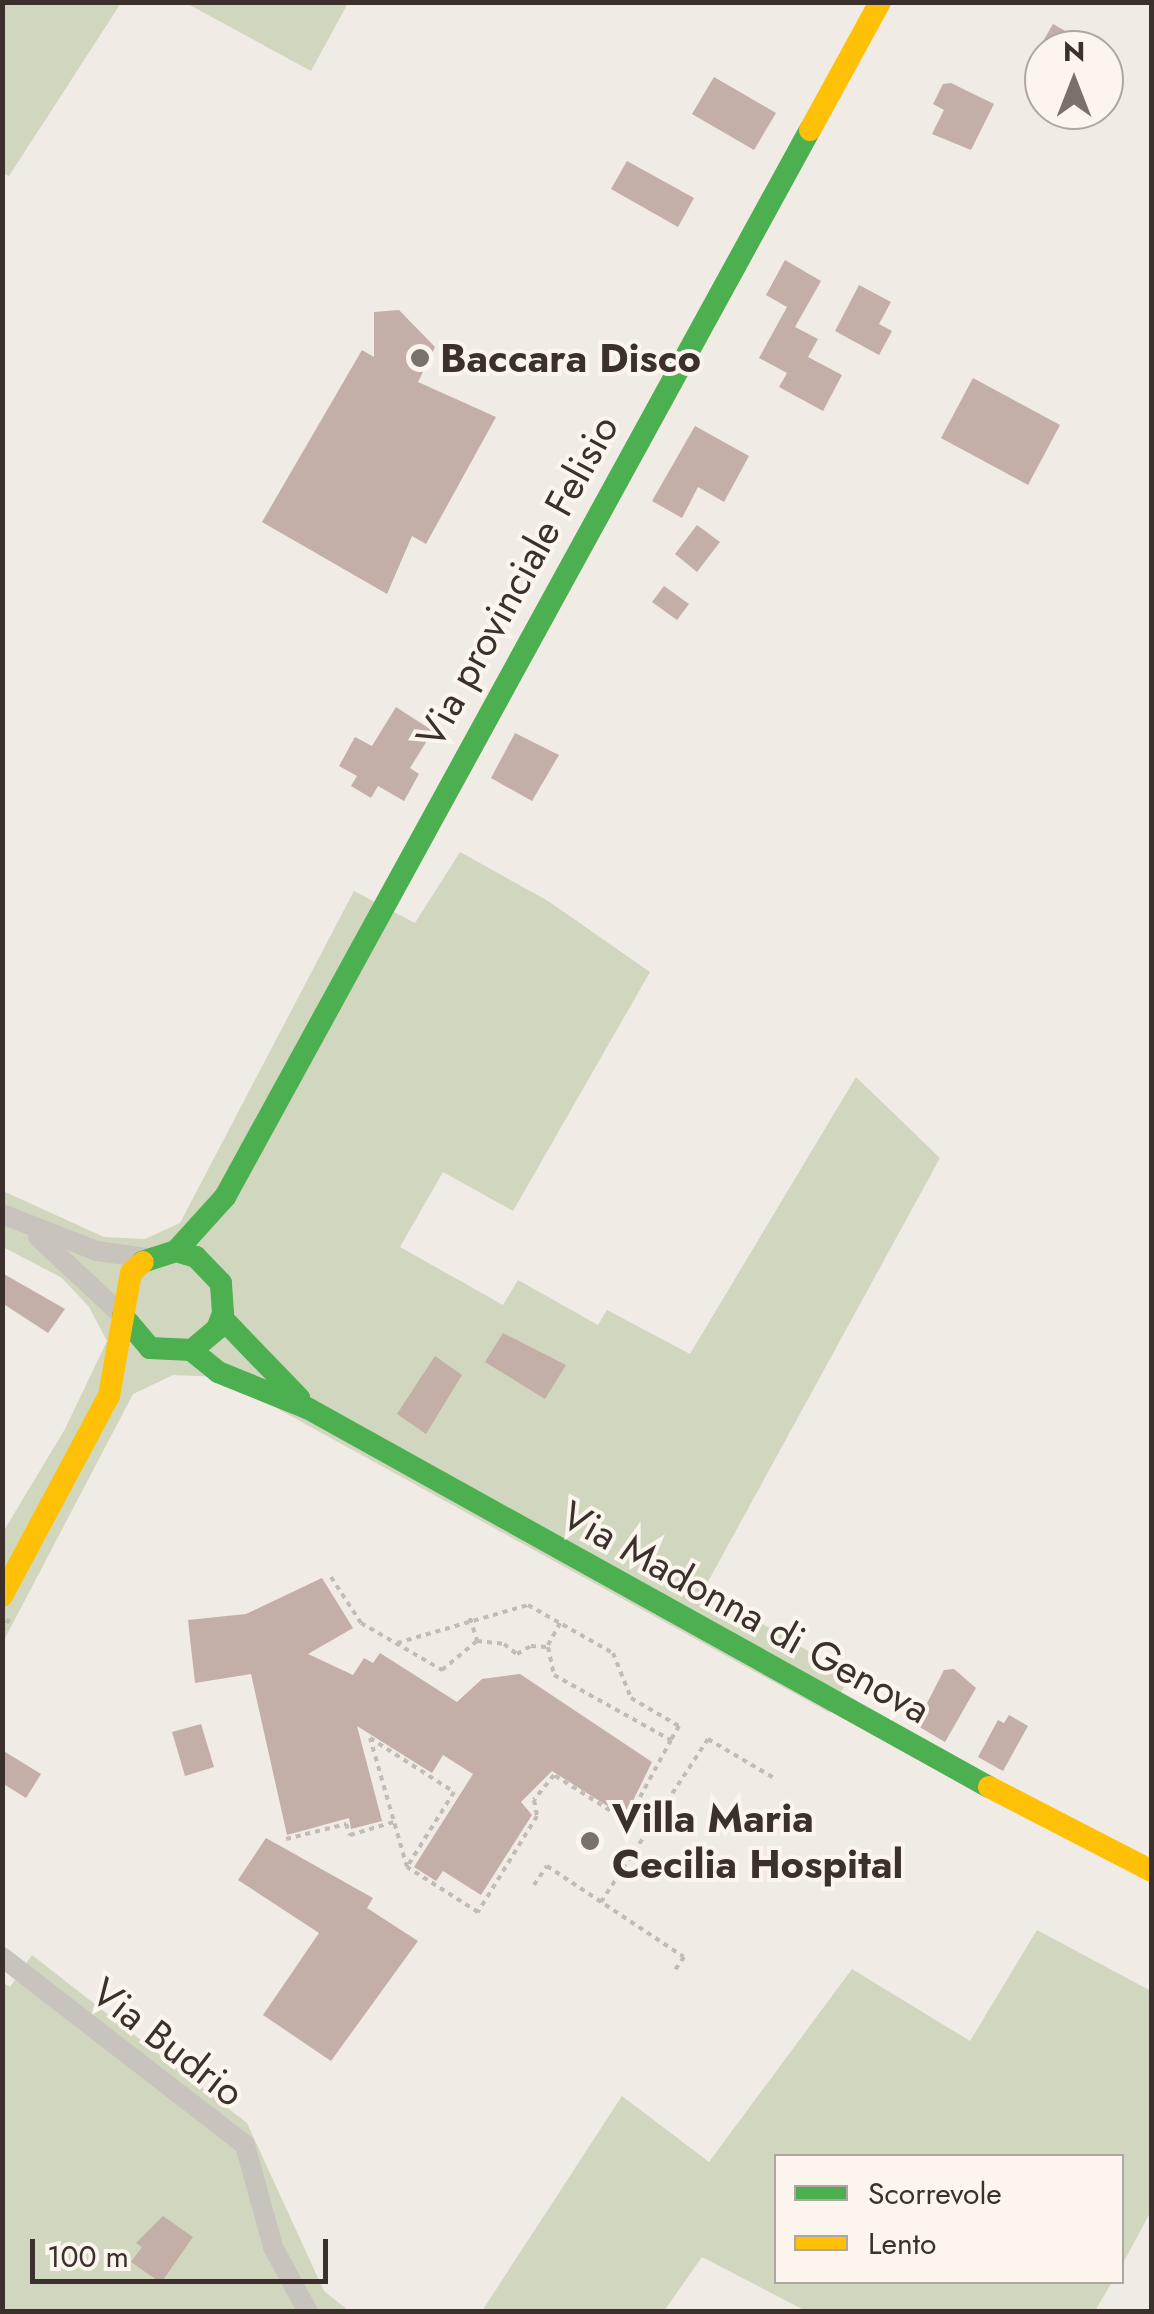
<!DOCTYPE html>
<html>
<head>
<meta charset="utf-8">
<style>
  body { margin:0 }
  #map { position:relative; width:1154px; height:2314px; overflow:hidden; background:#f0ebe5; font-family:Jost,sans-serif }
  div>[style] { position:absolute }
  .green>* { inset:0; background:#d1d6bf }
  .building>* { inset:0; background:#c3afa7 }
  .path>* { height:4px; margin-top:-2px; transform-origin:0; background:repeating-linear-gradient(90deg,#c2bbb6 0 5px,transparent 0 10px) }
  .street>* { height:20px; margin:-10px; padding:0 10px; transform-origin:10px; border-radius:10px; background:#c9c3be }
  .fast>* { height:22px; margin:-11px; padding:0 11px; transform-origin:11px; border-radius:11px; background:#4caf50 }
  .slow>* { height:22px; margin:-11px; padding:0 11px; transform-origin:11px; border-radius:11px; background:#ffc107 }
  .dots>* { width:28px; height:28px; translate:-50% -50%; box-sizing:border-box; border:5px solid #fbf5ee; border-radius:50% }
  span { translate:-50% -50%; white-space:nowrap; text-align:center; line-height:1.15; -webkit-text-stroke:8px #fbf5ee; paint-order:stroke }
  .poi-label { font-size:40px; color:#3b302b; font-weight:700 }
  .left { translate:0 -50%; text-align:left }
  .street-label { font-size:40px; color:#3b302b }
  .frame { position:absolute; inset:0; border:5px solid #3b302b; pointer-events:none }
  .legend { position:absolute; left:774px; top:2154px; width:350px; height:130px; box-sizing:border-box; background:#fbf5ee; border:2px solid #aea6a0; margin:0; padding:12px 18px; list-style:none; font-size:30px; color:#3b302b }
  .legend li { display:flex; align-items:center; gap:20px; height:50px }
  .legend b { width:50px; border:2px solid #aea6a0 }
  .north { position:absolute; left:1024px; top:30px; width:100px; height:100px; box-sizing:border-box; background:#fbf5ee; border:2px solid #aea6a0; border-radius:50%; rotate:0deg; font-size:28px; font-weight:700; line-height:40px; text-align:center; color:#3b302b }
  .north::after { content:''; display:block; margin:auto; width:35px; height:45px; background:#7a716c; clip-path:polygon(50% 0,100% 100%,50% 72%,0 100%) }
  .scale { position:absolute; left:30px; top:2239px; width:298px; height:45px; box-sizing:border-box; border:5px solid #3b302b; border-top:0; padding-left:12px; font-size:30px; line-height:35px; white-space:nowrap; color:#3b302b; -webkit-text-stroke:8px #fbf5ee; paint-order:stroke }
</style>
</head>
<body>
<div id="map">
  <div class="green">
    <div style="clip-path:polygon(3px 2px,121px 3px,9px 176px,2px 173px)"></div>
    <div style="clip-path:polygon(186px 3px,348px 3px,311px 71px)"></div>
    <div style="clip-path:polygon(460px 852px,548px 901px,650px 972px,513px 1211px,443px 1172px,400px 1247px,503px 1305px,518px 1280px,598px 1325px,607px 1310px,690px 1354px,856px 1077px,940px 1158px,704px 1589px,850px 1676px,830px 1713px,220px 1377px,173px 1375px,133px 1394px,3px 1642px,3px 1532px,65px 1429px,107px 1341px,89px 1307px,62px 1278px,3px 1247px,3px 1191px,104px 1237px,145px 1239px,180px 1223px,354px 891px,415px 923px)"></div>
    <div style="clip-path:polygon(1037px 1930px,1151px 1991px,1151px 2211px,1122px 2265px,1122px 2156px,776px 2156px,776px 2282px,1112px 2282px,1095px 2311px,806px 2311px,702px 2257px,664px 2311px,482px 2311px,622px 2096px,709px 2162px,852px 1969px,970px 2041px)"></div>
    <div style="clip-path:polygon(32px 1955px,247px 2123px,324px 2291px,349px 2311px,3px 2311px,2px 1982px,10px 1987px)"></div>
  </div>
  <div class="building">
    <div style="clip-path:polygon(1053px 24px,1074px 36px,1067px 50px,1038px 50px)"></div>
    <div style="clip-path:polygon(714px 77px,776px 113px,754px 150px,692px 114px)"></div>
    <div style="clip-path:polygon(951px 83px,994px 104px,971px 150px,932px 134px,944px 110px,933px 104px,943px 84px)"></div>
    <div style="clip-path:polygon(627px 161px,694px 198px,678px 227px,611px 189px)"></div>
    <div style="clip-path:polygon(785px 260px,821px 281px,795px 327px,818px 339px,808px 357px,842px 375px,823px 411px,779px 387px,787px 373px,759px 358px,787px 307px,766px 295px)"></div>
    <div style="clip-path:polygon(859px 285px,891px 302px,879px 324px,892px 331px,879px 355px,835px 331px)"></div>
    <div style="clip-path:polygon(399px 310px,435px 347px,418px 382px,496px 417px,426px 544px,412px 536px,387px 594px,262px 522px,362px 350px,374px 357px,374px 312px)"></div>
    <div style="clip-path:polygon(973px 378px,1060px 425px,1028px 485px,941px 438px)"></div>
    <div style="clip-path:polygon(695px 426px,749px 456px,724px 502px,698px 487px,682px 518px,652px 501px)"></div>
    <div style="clip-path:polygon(697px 525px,720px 542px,697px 572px,675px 554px)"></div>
    <div style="clip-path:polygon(664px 586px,689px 604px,677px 620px,652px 602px)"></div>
    <div style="clip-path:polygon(396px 707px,433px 731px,410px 768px,419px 774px,404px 801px,378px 786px,371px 798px,351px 786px,357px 776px,339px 766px,355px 737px,372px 746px)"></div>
    <div style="clip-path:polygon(515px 733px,559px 755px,532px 801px,491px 778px)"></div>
    <div style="clip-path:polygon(2px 1273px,65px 1309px,48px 1333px,2px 1303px)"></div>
    <div style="clip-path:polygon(503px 1333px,566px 1365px,545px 1399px,485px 1362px)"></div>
    <div style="clip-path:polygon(435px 1356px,462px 1375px,426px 1434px,397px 1414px)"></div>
    <div style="clip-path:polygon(322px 1578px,353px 1628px,308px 1654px,353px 1675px,364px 1658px,373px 1663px,380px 1653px,457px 1702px,482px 1679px,520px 1674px,652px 1762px,625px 1817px,552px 1771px,521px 1802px,532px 1815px,481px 1895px,443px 1871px,436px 1881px,414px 1867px,473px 1774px,443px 1755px,432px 1773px,357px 1726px,382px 1821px,351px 1829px,349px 1818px,287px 1835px,251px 1674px,195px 1683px,188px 1620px,246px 1614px)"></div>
    <div style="clip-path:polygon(954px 1669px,976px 1688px,945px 1742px,916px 1725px,944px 1670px)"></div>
    <div style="clip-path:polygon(1009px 1715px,1028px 1726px,1003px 1771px,978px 1757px,998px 1720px,1004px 1723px)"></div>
    <div style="clip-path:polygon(201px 1724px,214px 1767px,185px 1776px,172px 1732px)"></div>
    <div style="clip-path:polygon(2px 1750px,41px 1774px,26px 1798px,2px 1783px)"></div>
    <div style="clip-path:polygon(266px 1838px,373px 1898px,367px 1908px,418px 1941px,331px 2061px,263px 2015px,319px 1933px,238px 1880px)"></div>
    <div style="clip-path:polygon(163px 2216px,193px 2237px,161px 2283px,131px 2262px,142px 2247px,136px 2243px)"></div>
  </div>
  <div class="path">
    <div style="left:331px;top:1577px;width:55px;rotate:56.9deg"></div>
    <div style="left:361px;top:1623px;width:94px;rotate:30.1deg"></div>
    <div style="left:442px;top:1670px;width:45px;rotate:-39.6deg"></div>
    <div style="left:477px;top:1641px;width:27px;rotate:6deg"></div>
    <div style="left:504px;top:1644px;width:16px;rotate:38deg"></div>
    <div style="left:517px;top:1654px;width:16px;rotate:-30deg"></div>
    <div style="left:531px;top:1646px;width:17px;rotate:3deg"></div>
    <div style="left:548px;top:1647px;width:29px;rotate:78deg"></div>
    <div style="left:554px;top:1675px;width:134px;rotate:29.1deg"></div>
    <div style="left:671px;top:1740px;width:92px;rotate:118.5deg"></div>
    <div style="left:627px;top:1821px;width:86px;rotate:-147.8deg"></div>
    <div style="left:554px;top:1775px;width:32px;rotate:129deg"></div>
    <div style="left:534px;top:1800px;width:16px;rotate:79deg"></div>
    <div style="left:537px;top:1816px;width:113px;rotate:121.6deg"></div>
    <div style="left:478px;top:1912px;width:84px;rotate:-147.6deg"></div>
    <div style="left:407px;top:1867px;width:134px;rotate:-106deg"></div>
    <div style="left:370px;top:1738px;width:100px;rotate:32.7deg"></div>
    <div style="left:454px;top:1792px;width:89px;rotate:122.1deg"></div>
    <div style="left:470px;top:1618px;width:24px;rotate:73deg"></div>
    <div style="left:2px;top:1632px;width:15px;rotate:-62deg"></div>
    <div style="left:397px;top:1643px;width:136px;rotate:-16.2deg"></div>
    <div style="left:528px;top:1605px;width:98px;rotate:29.5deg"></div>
    <div style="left:613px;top:1653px;width:48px;rotate:68.2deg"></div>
    <div style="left:631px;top:1698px;width:56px;rotate:30.3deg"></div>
    <div style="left:679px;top:1726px;width:16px;rotate:120deg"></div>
    <div style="left:548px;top:1645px;width:25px;rotate:-61deg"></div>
    <div style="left:286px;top:1839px;width:62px;rotate:-14deg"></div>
    <div style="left:346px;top:1824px;width:12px;rotate:70deg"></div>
    <div style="left:350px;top:1835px;width:46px;rotate:-16.5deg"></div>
    <div style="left:534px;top:1885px;width:23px;rotate:-56deg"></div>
    <div style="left:547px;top:1866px;width:164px;rotate:33.6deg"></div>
    <div style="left:684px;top:1957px;width:19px;rotate:125deg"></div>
    <div style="left:601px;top:1902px;width:195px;rotate:-56.7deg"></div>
    <div style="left:708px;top:1739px;width:77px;rotate:30.6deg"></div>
  </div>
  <div class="street">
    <div style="left:2px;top:1214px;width:102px;rotate:21.3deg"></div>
    <div style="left:97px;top:1251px;width:50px;rotate:8deg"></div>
    <div style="left:38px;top:1237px;width:116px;rotate:42.9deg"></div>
    <div style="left:2px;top:1957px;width:307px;rotate:37.7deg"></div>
    <div style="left:245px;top:2145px;width:106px;rotate:74.6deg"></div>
    <div style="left:273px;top:2247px;width:74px;rotate:61.7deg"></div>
  </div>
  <div class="fast">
    <div style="left:176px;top:1251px;width:73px;rotate:-47.8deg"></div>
    <div style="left:225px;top:1197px;width:1217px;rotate:-61.27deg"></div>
    <div style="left:123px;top:1316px;width:42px;rotate:49.8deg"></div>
    <div style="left:150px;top:1348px;width:42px;rotate:2.7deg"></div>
    <div style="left:192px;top:1350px;width:33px;rotate:-40deg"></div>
    <div style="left:217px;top:1329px;width:17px;rotate:-69deg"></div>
    <div style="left:223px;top:1313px;width:30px;rotate:-94deg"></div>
    <div style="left:221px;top:1283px;width:36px;rotate:-134deg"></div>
    <div style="left:196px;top:1257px;width:21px;rotate:-163deg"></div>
    <div style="left:176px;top:1251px;width:35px;rotate:162deg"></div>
    <div style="left:222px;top:1318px;width:112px;rotate:46.1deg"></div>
    <div style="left:191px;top:1350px;width:35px;rotate:39deg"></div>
    <div style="left:218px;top:1372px;width:98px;rotate:22.1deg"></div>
    <div style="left:309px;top:1409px;width:778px;rotate:29.07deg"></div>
  </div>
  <div class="slow">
    <div style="left:810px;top:130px;width:146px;rotate:-61.3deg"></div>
    <div style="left:2px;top:1596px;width:227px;rotate:-61.9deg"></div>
    <div style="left:109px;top:1396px;width:125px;rotate:-79.9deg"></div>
    <div style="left:131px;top:1273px;width:16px;rotate:-43deg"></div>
    <div style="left:989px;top:1787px;width:183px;rotate:27.3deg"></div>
  </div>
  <div class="dots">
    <div style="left:420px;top:358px;background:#7a716c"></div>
    <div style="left:590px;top:1841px;background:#7a716c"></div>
  </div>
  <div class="poi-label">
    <span class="left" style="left:440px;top:358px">Baccara Disco</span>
    <span class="left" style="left:612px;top:1841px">Villa Maria<br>Cecilia Hospital</span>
  </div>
  <div class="street-label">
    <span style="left:517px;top:581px;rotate:-61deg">Via provinciale Felisio</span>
    <span style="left:746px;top:1612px;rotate:29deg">Via Madonna di Genova</span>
    <span style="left:168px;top:2042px;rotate:38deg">Via Budrio</span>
  </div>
  <div class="frame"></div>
  <ul class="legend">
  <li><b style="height:12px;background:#4caf50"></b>Scorrevole</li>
  <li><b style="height:12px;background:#ffc107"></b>Lento</li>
  </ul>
  <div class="north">N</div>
  <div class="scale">100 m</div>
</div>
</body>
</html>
